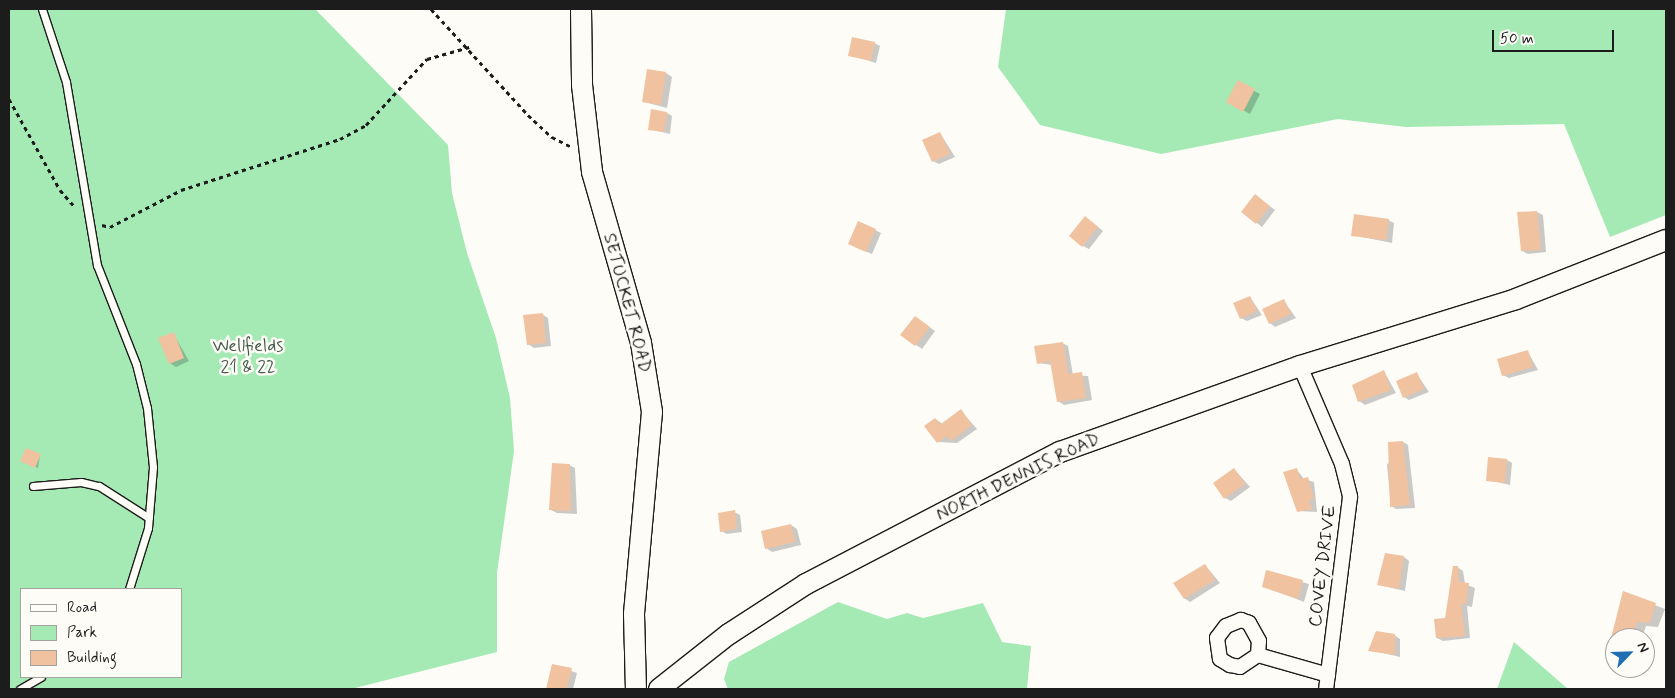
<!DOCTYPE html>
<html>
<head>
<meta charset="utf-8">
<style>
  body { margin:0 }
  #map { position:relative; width:1675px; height:698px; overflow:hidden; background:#fdfcf7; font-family:Mynerve,sans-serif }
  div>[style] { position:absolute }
  .green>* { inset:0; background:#a5e9b4 }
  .shadow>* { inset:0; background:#0003 }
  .building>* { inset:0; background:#f1c2a0 }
  .path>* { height:3px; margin-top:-1.5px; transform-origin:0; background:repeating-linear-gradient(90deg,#1c1c1c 0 4px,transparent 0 8px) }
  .roads { filter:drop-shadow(1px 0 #1c1c1c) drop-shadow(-1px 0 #1c1c1c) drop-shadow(0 1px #1c1c1c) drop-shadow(0 -1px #1c1c1c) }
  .service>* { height:7px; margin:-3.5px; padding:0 3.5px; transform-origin:3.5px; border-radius:3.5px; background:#fdfcf7 }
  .minor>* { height:14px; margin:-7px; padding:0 7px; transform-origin:7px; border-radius:7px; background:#fdfcf7 }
  .secondary>* { height:20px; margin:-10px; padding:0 10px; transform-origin:10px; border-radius:10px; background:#fdfcf7 }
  span { translate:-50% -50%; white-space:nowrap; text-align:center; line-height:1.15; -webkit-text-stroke:5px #fdfcf7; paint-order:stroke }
  .street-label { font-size:18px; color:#1c1c1c }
  .park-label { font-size:18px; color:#455a4a }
  .frame { position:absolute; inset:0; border:10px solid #1c1c1c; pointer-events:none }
  .legend { position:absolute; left:20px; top:588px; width:162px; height:90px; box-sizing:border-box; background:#fdfcf7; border:1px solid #a3a29f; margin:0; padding:6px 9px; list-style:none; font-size:15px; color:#1c1c1c }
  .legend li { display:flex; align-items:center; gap:10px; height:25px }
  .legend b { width:25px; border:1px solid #a3a29f }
  .north { position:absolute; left:1605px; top:628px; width:50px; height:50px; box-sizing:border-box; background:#fdfcf7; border:1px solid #a3a29f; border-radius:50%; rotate:66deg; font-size:14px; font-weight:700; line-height:20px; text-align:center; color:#1c1c1c }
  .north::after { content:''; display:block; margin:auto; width:18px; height:22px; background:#1f6fb2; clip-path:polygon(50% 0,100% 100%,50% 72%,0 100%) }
  .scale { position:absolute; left:1492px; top:30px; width:122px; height:22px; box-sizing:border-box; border:2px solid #1c1c1c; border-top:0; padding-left:6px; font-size:15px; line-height:18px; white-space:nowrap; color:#1c1c1c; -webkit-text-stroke:4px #fdfcf7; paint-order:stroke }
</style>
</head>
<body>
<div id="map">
  <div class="green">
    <div style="clip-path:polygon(evenodd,9px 9px,315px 9px,448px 145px,452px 193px,467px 253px,496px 338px,510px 398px,514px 451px,497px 573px,497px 652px,351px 689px,9px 689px,9px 9px,21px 589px,181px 589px,181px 677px,21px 677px,21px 589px)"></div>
    <div style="clip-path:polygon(1006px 9px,1666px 9px,1666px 215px,1610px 237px,1564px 124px,1406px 127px,1338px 119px,1161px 154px,1040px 125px,998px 67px)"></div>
    <div style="clip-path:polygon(838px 602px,887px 619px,907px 613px,923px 618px,983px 603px,1002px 642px,1031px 646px,1027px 689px,728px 689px,724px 679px,729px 662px)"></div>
    <div style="clip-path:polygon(1514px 642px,1568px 689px,1497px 689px)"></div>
  </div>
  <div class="shadow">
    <div style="clip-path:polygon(874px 43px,880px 46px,876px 63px,850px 55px)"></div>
    <div style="clip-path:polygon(666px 73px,672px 77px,667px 108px,644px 102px)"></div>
    <div style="clip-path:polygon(1238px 82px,1260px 94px,1250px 114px,1228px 102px)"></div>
    <div style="clip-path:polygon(667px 113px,672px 116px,670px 134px,649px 129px)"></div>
    <div style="clip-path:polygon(940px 133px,955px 157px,939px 164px,933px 161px)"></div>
    <div style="clip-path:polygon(1256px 196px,1275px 210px,1262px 227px,1243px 212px)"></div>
    <div style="clip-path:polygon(1537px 212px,1543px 215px,1546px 252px,1528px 254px,1522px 251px)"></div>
    <div style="clip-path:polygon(1388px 220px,1394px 223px,1392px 243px,1352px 235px)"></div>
    <div style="clip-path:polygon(1091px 221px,1103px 231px,1089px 249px,1083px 246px)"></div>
    <div style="clip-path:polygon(875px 230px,881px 233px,872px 254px,855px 247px)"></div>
    <div style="clip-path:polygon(1250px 297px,1262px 315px,1247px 321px,1241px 318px)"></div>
    <div style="clip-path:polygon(1284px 301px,1296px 318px,1275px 327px,1270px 323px)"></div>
    <div style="clip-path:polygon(542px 314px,548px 318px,551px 346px,534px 348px,528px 344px)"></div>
    <div style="clip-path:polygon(921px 321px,935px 331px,922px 349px,902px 335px)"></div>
    <div style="clip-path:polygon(173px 333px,189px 361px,176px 367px,170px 363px)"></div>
    <div style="clip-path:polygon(1062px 343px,1068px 346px,1073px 375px,1088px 376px,1092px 400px,1064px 405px,1058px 401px,1052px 365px,1038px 363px)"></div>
    <div style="clip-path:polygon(1528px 352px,1538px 370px,1509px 378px,1503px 375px)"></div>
    <div style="clip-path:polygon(1384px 371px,1396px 393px,1365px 405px,1359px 401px)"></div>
    <div style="clip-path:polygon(1417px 374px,1429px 392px,1409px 400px,1404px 397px)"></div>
    <div style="clip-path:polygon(961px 411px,977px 429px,957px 443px,938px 442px,935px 419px,943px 424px)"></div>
    <div style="clip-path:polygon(1403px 442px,1408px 445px,1415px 508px,1396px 509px,1391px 506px,1387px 465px)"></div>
    <div style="clip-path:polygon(40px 455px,38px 468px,22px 461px)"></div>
    <div style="clip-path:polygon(1507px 460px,1512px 463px,1510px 485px,1488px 480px)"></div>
    <div style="clip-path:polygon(569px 465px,575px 468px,577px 514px,557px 513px,551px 510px)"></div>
    <div style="clip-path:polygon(1234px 469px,1250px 487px,1231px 501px,1225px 498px)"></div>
    <div style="clip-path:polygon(1297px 470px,1304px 479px,1314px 482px,1317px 512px,1298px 511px)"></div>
    <div style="clip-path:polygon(734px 512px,740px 515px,742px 532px,727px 534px,721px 531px)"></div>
    <div style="clip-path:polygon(791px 525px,797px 529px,801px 545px,772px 552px,766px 548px)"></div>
    <div style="clip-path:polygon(1404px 557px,1409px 561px,1405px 591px,1379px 585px)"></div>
    <div style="clip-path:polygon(1205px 565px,1220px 583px,1190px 602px,1184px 598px)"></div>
    <div style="clip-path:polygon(1457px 567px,1463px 571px,1465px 584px,1475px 588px,1472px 607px,1467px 606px,1470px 638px,1443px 641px,1437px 638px,1446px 619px)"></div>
    <div style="clip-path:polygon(1267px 572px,1309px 584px,1304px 602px,1263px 586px)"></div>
    <div style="clip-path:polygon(1624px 593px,1665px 609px,1658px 627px,1646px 626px,1642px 638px,1616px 638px)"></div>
    <div style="clip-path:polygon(1394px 635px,1400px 639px,1400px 657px,1370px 650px)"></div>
    <div style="clip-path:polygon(553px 665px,577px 673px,573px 689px,548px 689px)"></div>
  </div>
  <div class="building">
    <div style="clip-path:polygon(852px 37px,875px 42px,871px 61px,848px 56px)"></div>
    <div style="clip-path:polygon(647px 69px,666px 72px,661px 105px,642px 102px)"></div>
    <div style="clip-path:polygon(1238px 80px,1255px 89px,1243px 112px,1226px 102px)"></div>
    <div style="clip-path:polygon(651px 109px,667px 112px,664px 132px,648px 130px)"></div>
    <div style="clip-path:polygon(940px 132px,950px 154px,932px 162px,922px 140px)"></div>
    <div style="clip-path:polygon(1255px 194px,1270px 206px,1256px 224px,1241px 212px)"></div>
    <div style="clip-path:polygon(1537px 211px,1541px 250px,1521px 251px,1517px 212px)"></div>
    <div style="clip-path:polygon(1354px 214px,1389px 219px,1386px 240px,1351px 236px)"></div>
    <div style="clip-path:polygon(1085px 216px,1098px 227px,1082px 247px,1069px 236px)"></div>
    <div style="clip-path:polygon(858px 221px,876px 229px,866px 252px,848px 244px)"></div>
    <div style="clip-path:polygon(1250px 296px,1257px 311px,1240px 319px,1233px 303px)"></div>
    <div style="clip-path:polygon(1284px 299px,1291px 314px,1269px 324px,1262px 309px)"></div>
    <div style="clip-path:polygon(543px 313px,546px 343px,527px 345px,523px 315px)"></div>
    <div style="clip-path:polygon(915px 316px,930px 327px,915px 346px,900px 335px)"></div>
    <div style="clip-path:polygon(174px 332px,184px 358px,169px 364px,158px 338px)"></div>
    <div style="clip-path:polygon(1063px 342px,1068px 374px,1082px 372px,1086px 398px,1057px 402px,1050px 361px,1037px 364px,1034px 346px)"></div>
    <div style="clip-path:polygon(1528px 350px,1533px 367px,1502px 376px,1497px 359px)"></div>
    <div style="clip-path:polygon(1384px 370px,1391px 390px,1358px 402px,1352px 385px)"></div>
    <div style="clip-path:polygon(1417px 372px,1424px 389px,1403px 398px,1396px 381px)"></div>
    <div style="clip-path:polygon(961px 409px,972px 425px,951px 441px,947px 436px,937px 443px,924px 426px,935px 418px,941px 424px)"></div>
    <div style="clip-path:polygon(1403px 441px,1410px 505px,1390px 507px,1388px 442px)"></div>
    <div style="clip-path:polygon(26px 448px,41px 454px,35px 468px,20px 461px)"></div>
    <div style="clip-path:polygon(1488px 457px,1507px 459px,1505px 483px,1486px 481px)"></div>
    <div style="clip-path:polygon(552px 463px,570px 464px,571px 511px,549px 510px)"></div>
    <div style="clip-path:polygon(1234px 468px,1245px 484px,1224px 499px,1213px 483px)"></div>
    <div style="clip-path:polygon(1297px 468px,1300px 479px,1308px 477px,1314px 499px,1309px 500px,1312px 509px,1297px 512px,1283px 472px)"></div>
    <div style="clip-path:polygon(735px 510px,737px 529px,720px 532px,718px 513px)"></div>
    <div style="clip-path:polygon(791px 524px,795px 542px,765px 549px,761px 531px)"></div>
    <div style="clip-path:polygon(1385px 553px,1404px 556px,1399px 589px,1377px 585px)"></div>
    <div style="clip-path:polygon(1205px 564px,1215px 580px,1184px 599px,1173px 583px)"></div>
    <div style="clip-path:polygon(1453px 566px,1458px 566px,1459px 582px,1469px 583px,1466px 604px,1461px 604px,1465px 636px,1436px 638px,1434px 619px,1445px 618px)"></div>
    <div style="clip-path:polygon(1266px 570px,1303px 580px,1298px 599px,1262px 587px)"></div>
    <div style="clip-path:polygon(1623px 591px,1656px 603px,1650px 623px,1637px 622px,1632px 638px,1611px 638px)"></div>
    <div style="clip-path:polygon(1376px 631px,1395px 634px,1395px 655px,1368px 651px)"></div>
    <div style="clip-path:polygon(552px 664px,572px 668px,567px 689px,546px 689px)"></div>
  </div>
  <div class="path">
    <div style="left:431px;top:9px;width:144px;rotate:47.5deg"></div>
    <div style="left:528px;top:115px;width:33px;rotate:43deg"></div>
    <div style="left:552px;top:137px;width:22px;rotate:27deg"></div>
    <div style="left:9px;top:99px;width:104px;rotate:60.7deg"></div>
    <div style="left:60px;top:190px;width:23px;rotate:49deg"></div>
    <div style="left:102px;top:225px;width:8px;rotate:14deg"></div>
    <div style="left:110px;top:227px;width:80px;rotate:-27.5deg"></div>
    <div style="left:181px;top:190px;width:167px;rotate:-17.8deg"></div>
    <div style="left:340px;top:139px;width:30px;rotate:-28deg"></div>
    <div style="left:366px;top:125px;width:90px;rotate:-47.3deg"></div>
    <div style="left:427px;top:59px;width:44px;rotate:-15.9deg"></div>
  </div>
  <div class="roads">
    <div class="service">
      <div style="left:42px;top:9px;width:77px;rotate:71.8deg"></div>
      <div style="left:66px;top:82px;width:186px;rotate:80.4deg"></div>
      <div style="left:97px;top:265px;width:106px;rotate:68.5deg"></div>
      <div style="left:136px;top:364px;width:45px;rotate:76deg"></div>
      <div style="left:147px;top:408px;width:59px;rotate:84.2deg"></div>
      <div style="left:153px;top:467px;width:61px;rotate:94.7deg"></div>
      <div style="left:148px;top:528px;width:64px;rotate:107.3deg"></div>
      <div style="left:33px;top:486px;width:48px;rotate:-4.8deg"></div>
      <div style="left:81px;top:482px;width:18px;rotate:13deg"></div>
      <div style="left:99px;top:486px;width:59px;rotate:32.6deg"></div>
      <div style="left:20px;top:689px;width:24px;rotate:-30deg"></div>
    </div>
    <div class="minor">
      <div style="left:1300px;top:366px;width:107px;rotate:66.8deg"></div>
      <div style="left:1342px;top:464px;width:34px;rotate:76deg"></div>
      <div style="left:1350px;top:497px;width:193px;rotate:97.1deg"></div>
      <div style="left:1258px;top:655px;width:14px;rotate:-86deg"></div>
      <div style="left:1259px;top:641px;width:21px;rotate:-119deg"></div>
      <div style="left:1249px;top:623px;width:9px;rotate:-159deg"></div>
      <div style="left:1241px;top:620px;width:16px;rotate:158deg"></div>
      <div style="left:1226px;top:626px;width:15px;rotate:127deg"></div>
      <div style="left:1217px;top:638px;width:21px;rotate:82deg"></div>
      <div style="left:1220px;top:659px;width:12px;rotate:31deg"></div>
      <div style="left:1230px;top:665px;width:10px;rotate:11deg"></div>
      <div style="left:1240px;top:667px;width:22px;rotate:-34deg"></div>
      <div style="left:1258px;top:655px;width:73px;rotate:15.9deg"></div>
    </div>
    <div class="secondary">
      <div style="left:581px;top:9px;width:76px;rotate:89.2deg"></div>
      <div style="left:582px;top:85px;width:88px;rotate:83.4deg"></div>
      <div style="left:592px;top:172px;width:178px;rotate:74deg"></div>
      <div style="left:641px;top:343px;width:70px;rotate:80.9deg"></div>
      <div style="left:652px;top:412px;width:203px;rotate:95.1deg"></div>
      <div style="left:634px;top:614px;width:75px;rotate:88.5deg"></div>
      <div style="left:659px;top:689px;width:89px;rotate:-38.2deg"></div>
      <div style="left:729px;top:634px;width:92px;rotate:-33deg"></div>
      <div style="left:806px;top:584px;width:286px;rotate:-27.5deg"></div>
      <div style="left:1060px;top:452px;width:255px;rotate:-19.7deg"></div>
      <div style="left:1300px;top:366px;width:226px;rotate:-17.2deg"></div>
      <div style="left:1516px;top:299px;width:161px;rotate:-21.5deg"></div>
    </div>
  </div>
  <div class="street-label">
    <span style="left:627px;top:303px;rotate:75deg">SETUCKET ROAD</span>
    <span style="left:1018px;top:477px;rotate:-26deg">NORTH DENNIS ROAD</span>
    <span style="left:1323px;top:566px;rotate:-83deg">COVEY DRIVE</span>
  </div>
  <div class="park-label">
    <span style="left:248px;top:357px">Wellfields<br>21 &amp; 22</span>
  </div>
  <div class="frame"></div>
  <ul class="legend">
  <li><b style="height:6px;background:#fdfcf7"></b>Road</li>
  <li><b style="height:14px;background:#a5e9b4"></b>Park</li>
  <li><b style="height:14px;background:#f1c2a0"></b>Building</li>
  </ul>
  <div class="north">N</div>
  <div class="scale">50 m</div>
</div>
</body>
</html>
